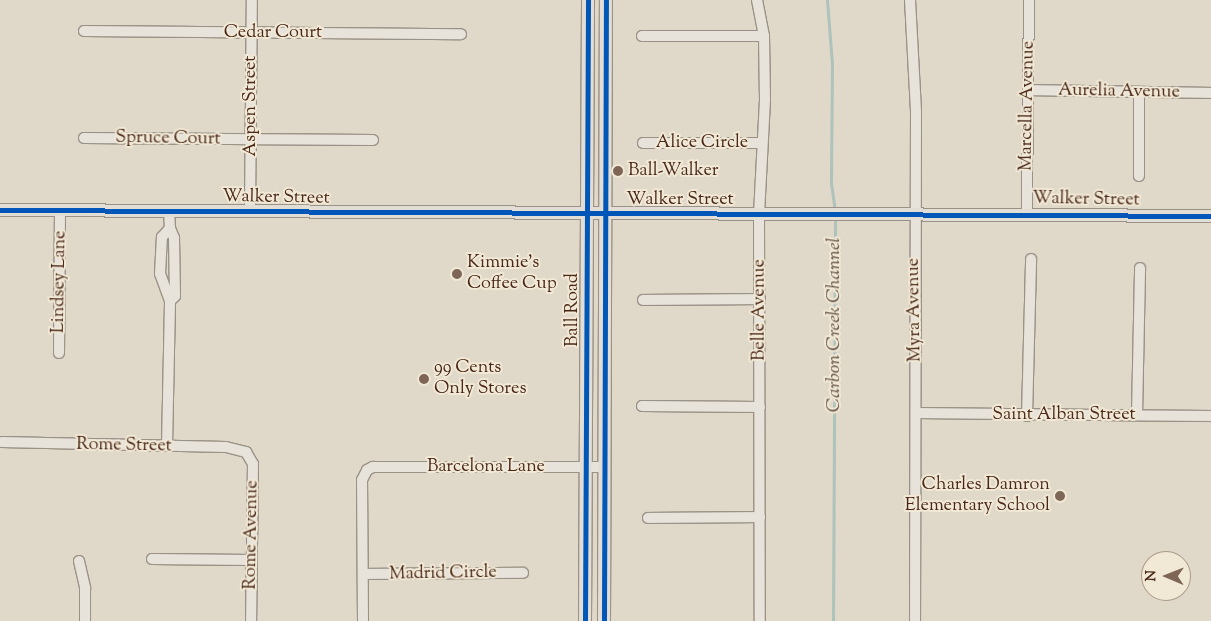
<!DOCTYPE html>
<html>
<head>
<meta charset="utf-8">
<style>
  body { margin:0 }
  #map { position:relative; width:1211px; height:621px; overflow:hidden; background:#e0d8c8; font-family:"Sorts Mill Goudy",serif }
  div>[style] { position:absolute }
  .stream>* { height:3px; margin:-1.5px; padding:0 1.5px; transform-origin:1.5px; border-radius:1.5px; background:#aec3bb }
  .roads { filter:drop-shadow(1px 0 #9b9287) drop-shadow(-1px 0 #9b9287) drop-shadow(0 1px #9b9287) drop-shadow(0 -1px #9b9287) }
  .minor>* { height:10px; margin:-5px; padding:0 5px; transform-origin:5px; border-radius:5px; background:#e7e3db }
  .major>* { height:12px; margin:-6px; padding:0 6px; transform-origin:6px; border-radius:6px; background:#e3ded5 }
  .cycleway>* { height:5px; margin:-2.5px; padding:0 2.5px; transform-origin:2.5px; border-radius:2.5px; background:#0057b8 }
  .dots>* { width:14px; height:14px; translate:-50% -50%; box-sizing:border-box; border:2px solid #f1e8d5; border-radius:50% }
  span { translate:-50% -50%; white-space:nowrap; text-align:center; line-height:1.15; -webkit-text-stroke:4px #f1e8d5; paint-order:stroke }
  .street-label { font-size:18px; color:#492819 }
  .poi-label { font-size:18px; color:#492819 }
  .left { translate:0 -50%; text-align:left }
  .right { translate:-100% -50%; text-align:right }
  .water-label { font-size:19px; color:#5d4c40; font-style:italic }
  .north { position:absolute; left:1141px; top:551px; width:50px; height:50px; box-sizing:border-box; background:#f1e8d5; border:1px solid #ae9b8a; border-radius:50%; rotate:271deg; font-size:14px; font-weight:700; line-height:20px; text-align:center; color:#492819 }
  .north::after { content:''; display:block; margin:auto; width:18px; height:22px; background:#7e6656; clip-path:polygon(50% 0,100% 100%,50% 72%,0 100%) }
</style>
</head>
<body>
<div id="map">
  <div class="stream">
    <div style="left:827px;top:0;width:63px;rotate:85.5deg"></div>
    <div style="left:832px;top:63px;width:120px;rotate:90.5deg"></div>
    <div style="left:831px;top:183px;width:28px;rotate:82deg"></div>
    <div style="left:833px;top:621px;width:404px;rotate:-89.7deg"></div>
  </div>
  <div class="roads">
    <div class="minor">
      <div style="left:757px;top:0;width:37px;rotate:79deg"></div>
      <div style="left:764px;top:36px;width:64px;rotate:89.1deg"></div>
      <div style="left:765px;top:100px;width:114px;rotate:93deg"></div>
      <div style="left:759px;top:214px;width:407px;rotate:89.9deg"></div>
      <div style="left:910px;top:0;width:112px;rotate:86.9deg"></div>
      <div style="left:916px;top:112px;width:509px;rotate:90.11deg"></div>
      <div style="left:84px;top:31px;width:377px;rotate:0.5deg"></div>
      <div style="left:642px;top:36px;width:122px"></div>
      <div style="left:1028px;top:90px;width:183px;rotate:0.9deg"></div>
      <div style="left:84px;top:138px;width:289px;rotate:0.4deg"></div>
      <div style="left:643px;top:143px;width:118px"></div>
      <div style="left:1139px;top:176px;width:84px;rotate:-90deg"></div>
      <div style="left:169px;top:210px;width:18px;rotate:87deg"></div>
      <div style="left:170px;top:228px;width:11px;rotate:68deg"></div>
      <div style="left:174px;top:238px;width:58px;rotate:89deg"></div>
      <div style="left:175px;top:296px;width:7px;rotate:135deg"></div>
      <div style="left:250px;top:212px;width:212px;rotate:-89.5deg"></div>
      <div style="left:1027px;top:213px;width:213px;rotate:-89.5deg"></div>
      <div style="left:643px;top:300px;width:117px;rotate:-0.5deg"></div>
      <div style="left:59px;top:353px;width:143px;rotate:-89.6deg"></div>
      <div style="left:642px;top:406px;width:118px;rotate:0.5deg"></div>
      <div style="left:916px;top:413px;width:295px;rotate:0.6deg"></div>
      <div style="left:1137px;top:415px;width:147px;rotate:-88.8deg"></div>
      <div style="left:1027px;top:416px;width:157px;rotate:-88.5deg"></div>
      <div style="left:2px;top:442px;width:224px;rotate:1.3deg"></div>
      <div style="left:226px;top:447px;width:21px;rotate:14deg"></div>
      <div style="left:246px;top:452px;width:14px;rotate:60deg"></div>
      <div style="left:253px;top:464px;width:157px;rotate:90.7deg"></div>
      <div style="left:167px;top:446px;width:145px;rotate:-88.8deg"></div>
      <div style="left:170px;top:301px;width:29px;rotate:-110deg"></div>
      <div style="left:160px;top:274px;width:37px;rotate:-87deg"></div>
      <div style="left:162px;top:237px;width:12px;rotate:-48deg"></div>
      <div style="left:648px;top:518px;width:112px;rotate:-0.5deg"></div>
      <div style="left:152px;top:559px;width:99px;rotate:0.6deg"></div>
      <div style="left:79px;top:561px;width:28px;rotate:77deg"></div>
      <div style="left:85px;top:588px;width:33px;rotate:90deg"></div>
      <div style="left:364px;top:574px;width:159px;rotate:-0.4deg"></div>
      <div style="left:363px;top:621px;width:141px;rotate:-90.4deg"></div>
      <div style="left:362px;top:480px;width:11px;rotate:-63deg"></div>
      <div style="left:367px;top:470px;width:7px;rotate:-27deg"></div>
      <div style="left:373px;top:467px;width:232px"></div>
    </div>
    <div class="major">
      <div style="left:0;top:210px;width:1211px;rotate:0.28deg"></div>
      <div style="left:585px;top:621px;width:621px;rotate:-89.72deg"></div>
      <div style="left:604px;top:621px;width:621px;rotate:-89.82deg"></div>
    </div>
  </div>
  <div class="cycleway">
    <div style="left:0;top:210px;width:1211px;rotate:0.28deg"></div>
    <div style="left:585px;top:621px;width:621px;rotate:-89.72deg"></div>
    <div style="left:604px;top:621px;width:621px;rotate:-89.82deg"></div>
  </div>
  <div class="dots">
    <div style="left:618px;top:171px;background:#7e6656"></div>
    <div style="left:457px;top:274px;background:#7e6656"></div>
    <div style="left:424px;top:379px;background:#7e6656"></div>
    <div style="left:1060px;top:496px;background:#7e6656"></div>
  </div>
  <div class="street-label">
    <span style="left:273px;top:33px">Cedar Court</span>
    <span style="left:1119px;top:92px;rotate:1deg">Aurelia Avenue</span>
    <span style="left:251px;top:106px;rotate:-90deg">Aspen Street</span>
    <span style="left:1028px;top:106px;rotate:-89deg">Marcella Avenue</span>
    <span style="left:168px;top:139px;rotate:1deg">Spruce Court</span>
    <span style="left:702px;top:143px">Alice Circle</span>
    <span style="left:276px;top:198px;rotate:1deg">Walker Street</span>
    <span style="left:680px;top:200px">Walker Street</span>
    <span style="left:1086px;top:200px;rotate:1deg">Walker Street</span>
    <span style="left:60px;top:282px;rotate:-89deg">Lindsey Lane</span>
    <span style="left:573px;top:310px;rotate:-90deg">Ball Road</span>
    <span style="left:760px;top:310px;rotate:-90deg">Belle Avenue</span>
    <span style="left:915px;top:310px;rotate:-91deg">Myra Avenue</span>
    <span style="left:1064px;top:415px">Saint Alban Street</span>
    <span style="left:124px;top:446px;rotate:1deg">Rome Street</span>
    <span style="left:486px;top:467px">Barcelona Lane</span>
    <span style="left:252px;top:535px;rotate:-89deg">Rome Avenue</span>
    <span style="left:443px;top:574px;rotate:-1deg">Madrid Circle</span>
  </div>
  <div class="poi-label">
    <span class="left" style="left:628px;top:171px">Ball-Walker</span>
    <span class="left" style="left:467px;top:274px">Kimmie's<br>Coffee Cup</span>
    <span class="left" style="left:434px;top:379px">99 Cents<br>Only Stores</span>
    <span class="right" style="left:1050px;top:496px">Charles Damron<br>Elementary School</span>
  </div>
  <div class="water-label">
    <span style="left:835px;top:325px;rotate:-90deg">Carbon Creek Channel</span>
  </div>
  <div class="north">N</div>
</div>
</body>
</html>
